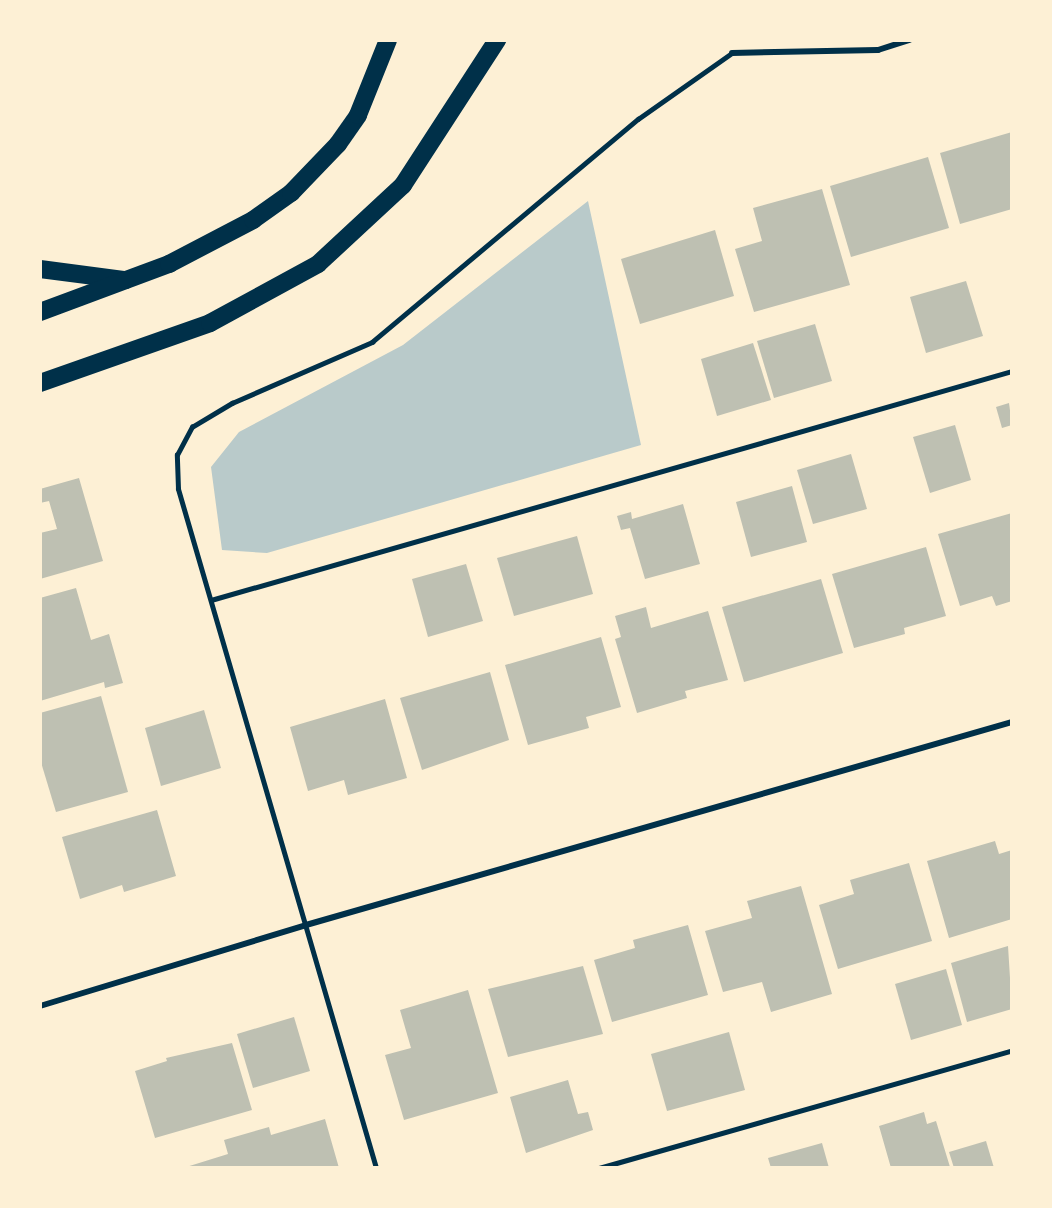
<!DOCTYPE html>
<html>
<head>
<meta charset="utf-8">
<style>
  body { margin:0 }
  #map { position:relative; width:1052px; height:1208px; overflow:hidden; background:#fdf0d5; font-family:"Archivo Narrow",sans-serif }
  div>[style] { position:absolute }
  .green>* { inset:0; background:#b9caca }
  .building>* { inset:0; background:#bec0b2 }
  .service>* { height:4.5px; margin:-2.25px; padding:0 2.25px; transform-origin:2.25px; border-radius:2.25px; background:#003049 }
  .minor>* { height:6px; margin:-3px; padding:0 3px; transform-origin:3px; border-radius:3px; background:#003049 }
  .motorway>* { height:18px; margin:-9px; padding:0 9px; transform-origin:9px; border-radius:9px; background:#003049 }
  span { translate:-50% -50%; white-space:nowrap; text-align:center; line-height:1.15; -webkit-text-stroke:4.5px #fdf0d5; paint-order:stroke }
  .frame { position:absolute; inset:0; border:42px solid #fdf0d5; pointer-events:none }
</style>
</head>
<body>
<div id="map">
  <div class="green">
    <div style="clip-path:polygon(588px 201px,641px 445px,267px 553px,222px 550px,211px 467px,239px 432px,403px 345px)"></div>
  </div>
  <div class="building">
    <div style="clip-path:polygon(1012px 132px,1012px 209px,960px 224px,940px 153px)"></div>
    <div style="clip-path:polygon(928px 157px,949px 228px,851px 257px,830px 186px)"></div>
    <div style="clip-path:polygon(822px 189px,850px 285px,754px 312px,735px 249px,762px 241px,753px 208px)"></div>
    <div style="clip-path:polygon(715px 230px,734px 296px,640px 324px,621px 259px)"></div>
    <div style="clip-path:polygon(966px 281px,983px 336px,926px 353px,910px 297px)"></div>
    <div style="clip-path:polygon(815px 324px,832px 381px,774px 398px,757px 341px)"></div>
    <div style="clip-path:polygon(753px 343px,771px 400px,717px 416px,701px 359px)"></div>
    <div style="clip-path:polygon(1009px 403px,1012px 425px,1002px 428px,996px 407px)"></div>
    <div style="clip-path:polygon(955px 425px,971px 480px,930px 493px,913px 437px)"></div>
    <div style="clip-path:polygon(851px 454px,867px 509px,813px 524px,797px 470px)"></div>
    <div style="clip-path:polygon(79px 478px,103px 561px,40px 579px,40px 533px,57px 529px,49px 501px,40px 503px,40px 489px)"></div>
    <div style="clip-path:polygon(792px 486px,807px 542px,751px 557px,736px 502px)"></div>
    <div style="clip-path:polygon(683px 504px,700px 564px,645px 579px,630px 528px,621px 530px,617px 516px,631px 512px,632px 519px)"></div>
    <div style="clip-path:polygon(1012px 513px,1012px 601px,996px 606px,992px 596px,960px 606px,938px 534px)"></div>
    <div style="clip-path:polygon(577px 536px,593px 594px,514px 616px,497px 558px)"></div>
    <div style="clip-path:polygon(926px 547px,946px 616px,904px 628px,905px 634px,854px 648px,832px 574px)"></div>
    <div style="clip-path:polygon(466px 564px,483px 621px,428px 637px,412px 579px)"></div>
    <div style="clip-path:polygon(821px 579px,843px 653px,744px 682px,722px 607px)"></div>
    <div style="clip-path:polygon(76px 588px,91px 640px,109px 634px,123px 683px,105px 688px,104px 682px,40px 701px,40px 598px)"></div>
    <div style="clip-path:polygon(646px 607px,651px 628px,708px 611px,728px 680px,685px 691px,687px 698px,637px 713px,615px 639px,621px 637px,615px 616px)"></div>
    <div style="clip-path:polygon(601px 637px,621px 707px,586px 717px,589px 728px,528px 745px,505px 665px)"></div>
    <div style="clip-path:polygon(490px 672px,509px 740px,422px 770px,400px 698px)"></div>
    <div style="clip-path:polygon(101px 696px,128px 792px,56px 812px,40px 759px,40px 713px)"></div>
    <div style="clip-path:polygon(385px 699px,407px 778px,348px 795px,344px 780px,308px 791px,290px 727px)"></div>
    <div style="clip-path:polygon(204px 710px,221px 768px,161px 786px,145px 728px)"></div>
    <div style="clip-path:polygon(157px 810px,176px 876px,124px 892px,122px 885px,80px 899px,62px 837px)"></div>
    <div style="clip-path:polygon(995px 841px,999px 854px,1012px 850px,1012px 919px,949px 938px,927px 861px)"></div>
    <div style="clip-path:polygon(909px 863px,932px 941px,838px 969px,819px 905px,854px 894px,850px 880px)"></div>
    <div style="clip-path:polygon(801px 886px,832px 994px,771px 1012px,762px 982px,723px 992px,705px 931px,752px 918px,747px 901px)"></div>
    <div style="clip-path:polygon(688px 925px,708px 995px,612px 1022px,594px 960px,635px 948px,633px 940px)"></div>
    <div style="clip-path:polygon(1008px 946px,1012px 1009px,967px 1022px,951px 963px)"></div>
    <div style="clip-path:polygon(583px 966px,603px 1034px,508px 1057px,488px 989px)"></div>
    <div style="clip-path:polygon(946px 969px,962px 1025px,911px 1040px,895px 984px)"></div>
    <div style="clip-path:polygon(468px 990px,498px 1093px,404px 1120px,385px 1055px,411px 1048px,400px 1010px)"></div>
    <div style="clip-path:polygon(294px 1017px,310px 1071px,253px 1088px,237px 1034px)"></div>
    <div style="clip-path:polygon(729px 1032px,745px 1090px,667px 1111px,651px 1054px)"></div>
    <div style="clip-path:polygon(232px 1043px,252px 1110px,155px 1138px,135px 1071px,167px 1061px,166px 1058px)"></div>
    <div style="clip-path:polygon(568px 1080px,578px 1114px,588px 1112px,593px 1130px,526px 1153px,510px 1097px)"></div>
    <div style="clip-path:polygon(924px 1112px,927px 1124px,936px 1121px,950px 1167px,891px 1168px,879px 1126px)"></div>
    <div style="clip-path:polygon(325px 1119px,339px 1168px,183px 1168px,228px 1154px,224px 1140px,269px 1127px,271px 1135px)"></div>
    <div style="clip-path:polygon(986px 1141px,994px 1168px,954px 1168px,949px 1152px)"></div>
    <div style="clip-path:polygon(822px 1143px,829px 1168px,771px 1168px,768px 1158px)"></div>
  </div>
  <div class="service">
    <div style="left:211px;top:600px;width:833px;rotate:-15.95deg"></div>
    <div style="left:376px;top:1168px;width:707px;rotate:-106.26deg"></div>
    <div style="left:178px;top:489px;width:34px;rotate:-92deg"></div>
    <div style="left:177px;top:455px;width:32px;rotate:-62deg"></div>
    <div style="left:192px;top:427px;width:47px;rotate:-31deg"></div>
    <div style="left:232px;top:403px;width:153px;rotate:-23.5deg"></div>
    <div style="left:372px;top:342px;width:347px;rotate:-40deg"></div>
    <div style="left:638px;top:119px;width:115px;rotate:-35.1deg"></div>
    <div style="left:599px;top:1168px;width:430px;rotate:-15.9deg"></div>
  </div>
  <div class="minor">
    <div style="left:732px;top:53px;width:146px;rotate:-1.2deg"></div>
    <div style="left:878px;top:50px;width:33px;rotate:-18deg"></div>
    <div style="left:40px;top:1006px;width:278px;rotate:-16.9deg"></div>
    <div style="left:306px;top:925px;width:735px;rotate:-16.04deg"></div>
  </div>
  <div class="motorway">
    <div style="left:40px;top:269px;width:86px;rotate:7.4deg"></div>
    <div style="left:40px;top:312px;width:138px;rotate:-20.4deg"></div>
    <div style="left:169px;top:264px;width:95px;rotate:-27.6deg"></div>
    <div style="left:253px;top:220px;width:47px;rotate:-35.4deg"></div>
    <div style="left:291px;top:193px;width:68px;rotate:-46.2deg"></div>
    <div style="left:338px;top:144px;width:35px;rotate:-55deg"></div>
    <div style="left:358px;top:115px;width:81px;rotate:-68.2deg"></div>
    <div style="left:40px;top:383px;width:180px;rotate:-19.4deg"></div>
    <div style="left:210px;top:323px;width:123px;rotate:-28.6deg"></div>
    <div style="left:318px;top:264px;width:116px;rotate:-42.9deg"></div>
    <div style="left:403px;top:185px;width:173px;rotate:-57deg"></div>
  </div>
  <div class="frame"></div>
</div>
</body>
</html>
